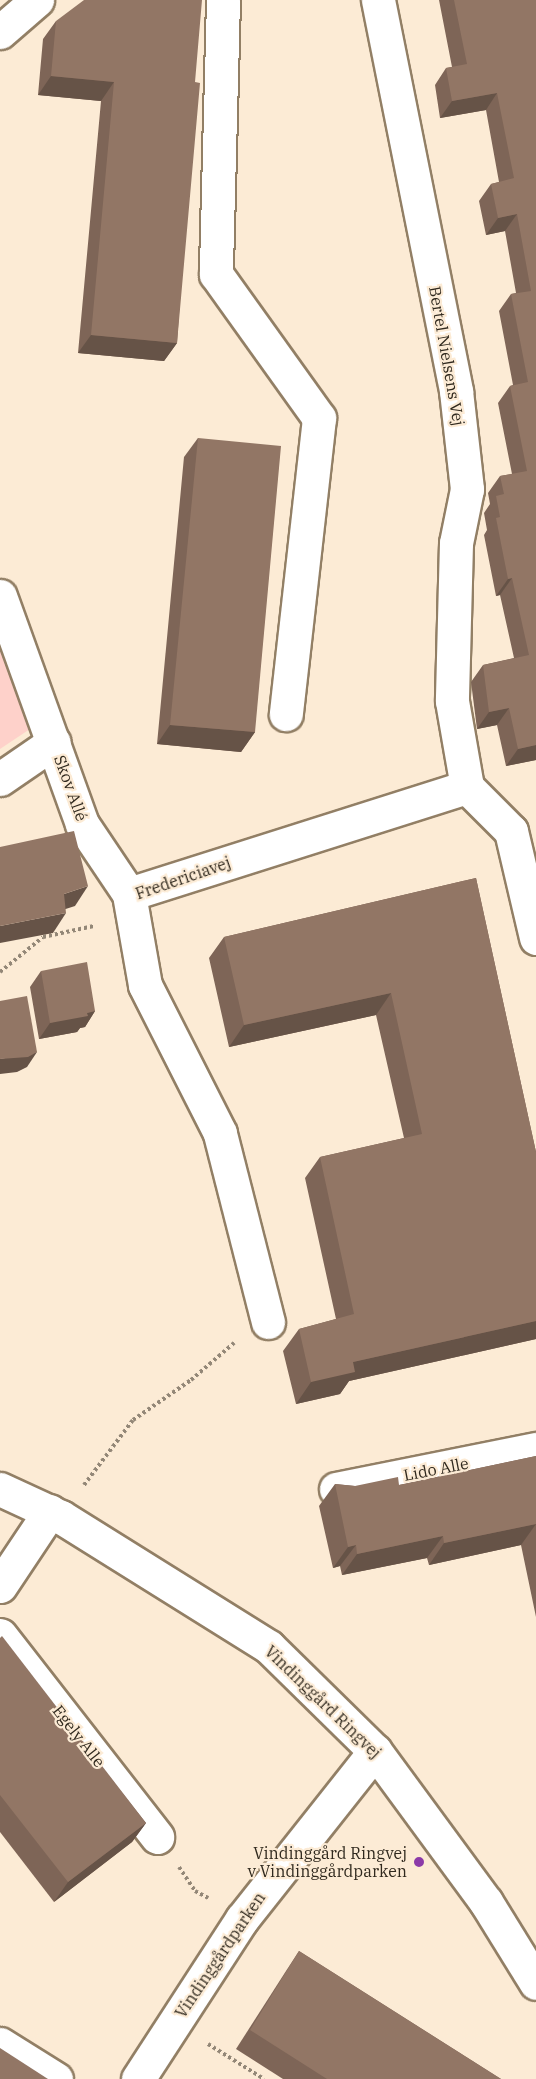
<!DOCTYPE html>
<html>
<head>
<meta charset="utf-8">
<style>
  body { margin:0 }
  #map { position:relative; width:536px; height:2079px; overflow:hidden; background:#fcebd5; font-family:"IBM Plex Serif",serif }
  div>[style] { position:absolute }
  .green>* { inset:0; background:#fed1ca }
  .path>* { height:4px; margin-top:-2px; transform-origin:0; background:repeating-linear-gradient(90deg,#938777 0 3px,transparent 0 6px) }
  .roads { filter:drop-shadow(2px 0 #927f65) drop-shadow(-2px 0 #927f65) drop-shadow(0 2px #927f65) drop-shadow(0 -2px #927f65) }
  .minor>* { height:33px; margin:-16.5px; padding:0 16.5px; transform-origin:16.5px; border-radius:16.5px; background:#fff }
  .wall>* { inset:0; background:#7e6557 }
  .shaded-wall>* { inset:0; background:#665347 }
  .building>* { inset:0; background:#927665 }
  .dots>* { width:16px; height:16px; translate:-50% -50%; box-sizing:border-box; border:3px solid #fcebd5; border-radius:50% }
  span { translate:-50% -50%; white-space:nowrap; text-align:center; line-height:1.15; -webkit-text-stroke:4.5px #fcebd5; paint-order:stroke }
  .street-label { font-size:16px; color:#30291e }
  .poi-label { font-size:16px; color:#30291e }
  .right { translate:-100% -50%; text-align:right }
</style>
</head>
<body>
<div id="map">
  <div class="green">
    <div style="clip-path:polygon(0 634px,33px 727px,0 749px)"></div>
  </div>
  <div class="path">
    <div style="left:0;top:972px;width:55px;rotate:-39.1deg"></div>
    <div style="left:43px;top:937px;width:52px;rotate:-12.2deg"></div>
    <div style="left:84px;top:1485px;width:81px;rotate:-53deg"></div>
    <div style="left:133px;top:1420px;width:70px;rotate:-34.6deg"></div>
    <div style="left:191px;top:1380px;width:57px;rotate:-40.7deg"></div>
    <div style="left:179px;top:1867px;width:29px;rotate:56deg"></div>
    <div style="left:195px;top:1891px;width:15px;rotate:28deg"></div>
    <div style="left:208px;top:2044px;width:66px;rotate:32deg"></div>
  </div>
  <div class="roads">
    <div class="minor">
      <div style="left:223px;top:0;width:274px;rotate:91.5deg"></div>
      <div style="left:216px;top:274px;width:177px;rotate:54.4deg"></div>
      <div style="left:319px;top:418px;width:298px;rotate:96.4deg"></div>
      <div style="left:378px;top:0;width:399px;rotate:78.7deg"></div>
      <div style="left:456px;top:391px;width:99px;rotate:83.6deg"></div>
      <div style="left:467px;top:489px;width:55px;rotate:101.5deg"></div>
      <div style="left:456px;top:543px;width:158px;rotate:91.5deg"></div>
      <div style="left:452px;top:701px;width:87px;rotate:80.1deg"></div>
      <div style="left:0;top:32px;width:49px;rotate:-40.9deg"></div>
      <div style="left:0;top:596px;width:242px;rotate:70.2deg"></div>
      <div style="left:82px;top:824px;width:84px;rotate:56.1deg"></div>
      <div style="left:0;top:779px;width:65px;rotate:-34.4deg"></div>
      <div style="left:467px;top:787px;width:62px;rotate:45deg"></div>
      <div style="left:511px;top:831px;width:110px;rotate:76.8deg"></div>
      <div style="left:268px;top:1322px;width:195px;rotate:-104.3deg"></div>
      <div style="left:220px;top:1133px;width:166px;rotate:-116.9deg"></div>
      <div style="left:145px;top:985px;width:92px;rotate:-100deg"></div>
      <div style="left:129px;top:894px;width:355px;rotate:-17.6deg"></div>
      <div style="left:0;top:1489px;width:67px;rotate:24.7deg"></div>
      <div style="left:61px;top:1517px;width:245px;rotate:32deg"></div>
      <div style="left:269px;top:1647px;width:148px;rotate:44.5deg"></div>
      <div style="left:375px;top:1751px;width:187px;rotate:53.7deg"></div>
      <div style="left:486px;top:1902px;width:95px;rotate:58.3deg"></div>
      <div style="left:336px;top:1489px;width:204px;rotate:-11.3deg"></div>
      <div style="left:0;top:1586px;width:90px;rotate:-56.3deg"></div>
      <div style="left:0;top:1635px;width:256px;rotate:52.1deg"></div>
      <div style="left:0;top:2044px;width:66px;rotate:32deg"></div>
      <div style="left:138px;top:2079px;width:191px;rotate:-57deg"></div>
      <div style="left:242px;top:1919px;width:214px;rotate:-51.6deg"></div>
    </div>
  </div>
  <div class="wall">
    <div style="clip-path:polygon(439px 0,536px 0,536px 760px,506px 766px,497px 725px,477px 729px,471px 682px,483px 665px,514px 658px,500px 595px,496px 596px,484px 535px,487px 530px,484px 513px,490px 504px,488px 493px,500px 476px,512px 474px,498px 403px,510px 386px,513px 385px,499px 311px,511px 294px,516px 293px,505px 231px,486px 235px,479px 201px,491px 184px,499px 182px,486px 110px,440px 118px,435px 85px,446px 68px,452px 67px)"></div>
    <div style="clip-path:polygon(56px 21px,195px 82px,177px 343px,164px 361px,78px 353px,101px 101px,38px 95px,43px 39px)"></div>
    <div style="clip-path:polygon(198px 438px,255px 732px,241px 752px,157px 744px,184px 457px)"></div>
    <div style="clip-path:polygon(476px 878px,536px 1152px,536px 1339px,349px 1381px,340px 1394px,296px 1404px,283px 1351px,299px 1329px,336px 1319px,305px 1178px,320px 1157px,404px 1138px,376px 1015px,229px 1047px,209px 958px,224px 937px)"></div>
    <div style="clip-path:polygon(41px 971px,95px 1011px,85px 1027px,80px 1028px,77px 1032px,39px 1039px,30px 987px)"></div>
    <div style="clip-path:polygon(536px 1456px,536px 1617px,521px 1545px,429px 1565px,427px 1558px,342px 1575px,340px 1566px,333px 1568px,319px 1506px,335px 1484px,355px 1486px,399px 1485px)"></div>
    <div style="clip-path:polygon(0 1638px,146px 1823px,132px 1842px,54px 1902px,0 1832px)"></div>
    <div style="clip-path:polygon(299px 1951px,501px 2079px,283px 2079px,236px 2049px,286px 1971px)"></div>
  </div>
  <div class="shaded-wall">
    <div style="clip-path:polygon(51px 76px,114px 82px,101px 101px,38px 95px)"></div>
    <div style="clip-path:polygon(497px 93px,486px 110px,440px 118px,452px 101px)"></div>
    <div style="clip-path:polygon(517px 214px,505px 231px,486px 235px,498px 218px)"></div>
    <div style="clip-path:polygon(91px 335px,177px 343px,164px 361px,78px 353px)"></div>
    <div style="clip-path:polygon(512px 578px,500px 595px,496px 596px,508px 579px)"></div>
    <div style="clip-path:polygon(509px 708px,497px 725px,477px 729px,489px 712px)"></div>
    <div style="clip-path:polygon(170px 725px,255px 732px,241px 752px,157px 744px)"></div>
    <div style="clip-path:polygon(536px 745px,536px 760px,506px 766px,518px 749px)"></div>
    <div style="clip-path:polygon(88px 886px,75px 906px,50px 914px,64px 894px)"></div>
    <div style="clip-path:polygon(66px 913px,53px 933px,0 943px,0 926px)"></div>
    <div style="clip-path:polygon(391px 993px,376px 1015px,229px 1047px,244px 1025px)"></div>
    <div style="clip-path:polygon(95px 1011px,85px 1027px,80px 1028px,77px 1032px,39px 1039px,50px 1023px)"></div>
    <div style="clip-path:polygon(37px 1052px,27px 1067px,17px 1072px,0 1074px,0 1059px)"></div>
    <div style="clip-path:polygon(536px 1321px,536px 1339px,349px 1381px,340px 1394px,296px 1404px,311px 1382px,353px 1362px)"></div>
    <div style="clip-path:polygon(536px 1524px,521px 1545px,429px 1565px,444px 1543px)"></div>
    <div style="clip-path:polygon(443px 1536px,427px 1558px,342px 1575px,357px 1554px)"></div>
    <div style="clip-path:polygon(356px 1545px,340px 1566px,333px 1568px,348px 1547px)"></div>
    <div style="clip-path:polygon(146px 1823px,132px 1842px,54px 1902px,68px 1882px)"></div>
  </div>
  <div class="building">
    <div style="clip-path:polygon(84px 0,202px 0,195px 82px,200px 83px,177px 343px,91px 335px,114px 82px,51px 76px,56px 21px)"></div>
    <div style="clip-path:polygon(454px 0,536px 0,536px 745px,518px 749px,509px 708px,489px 712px,483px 665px,529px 655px,512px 578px,508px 579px,496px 518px,500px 517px,496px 496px,504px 494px,500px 476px,527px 471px,510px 386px,528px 382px,511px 294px,531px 291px,517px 214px,498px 218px,491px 184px,514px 178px,497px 93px,452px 101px,446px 68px,467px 64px)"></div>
    <div style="clip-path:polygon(198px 438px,281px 446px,255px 732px,170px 725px)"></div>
    <div style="clip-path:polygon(74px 831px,88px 886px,64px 894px,66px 913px,0 926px,0 847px)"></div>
    <div style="clip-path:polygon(476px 878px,536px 1152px,536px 1321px,353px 1362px,355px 1372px,311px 1382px,299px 1329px,354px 1314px,320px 1157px,422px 1134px,391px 993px,244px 1025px,224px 937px)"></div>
    <div style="clip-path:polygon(87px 962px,95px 1011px,87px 1013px,88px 1016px,50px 1023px,41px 971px)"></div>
    <div style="clip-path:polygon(27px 996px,37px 1052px,28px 1057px,0 1059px,0 1001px)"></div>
    <div style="clip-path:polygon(536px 1456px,536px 1524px,444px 1543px,443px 1536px,357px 1554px,356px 1545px,348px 1547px,335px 1484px,355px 1486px,398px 1477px,399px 1485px)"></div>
    <div style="clip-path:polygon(2px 1636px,146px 1823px,68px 1882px,0 1795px,0 1638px)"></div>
    <div style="clip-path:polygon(299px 1951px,501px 2079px,327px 2079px,250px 2030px)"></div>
    <div style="clip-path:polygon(0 2048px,48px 2079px,0 2079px)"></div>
  </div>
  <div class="dots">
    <div style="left:419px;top:1862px;background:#8c3aa8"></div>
  </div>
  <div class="street-label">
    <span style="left:447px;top:356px;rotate:80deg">Bertel Nielsens Vej</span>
    <span style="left:71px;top:788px;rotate:70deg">Skov Allé</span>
    <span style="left:183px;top:878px;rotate:-19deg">Fredericiavej</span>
    <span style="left:436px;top:1469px;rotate:-11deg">Lido Alle</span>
    <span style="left:323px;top:1702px;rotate:44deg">Vindinggård Ringvej</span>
    <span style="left:79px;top:1736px;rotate:52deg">Egely Alle</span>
    <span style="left:220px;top:1955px;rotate:-56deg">Vindinggårdparken</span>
  </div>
  <div class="poi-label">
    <span class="right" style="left:407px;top:1862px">Vindinggård Ringvej<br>v Vindinggårdparken</span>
  </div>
</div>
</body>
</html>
